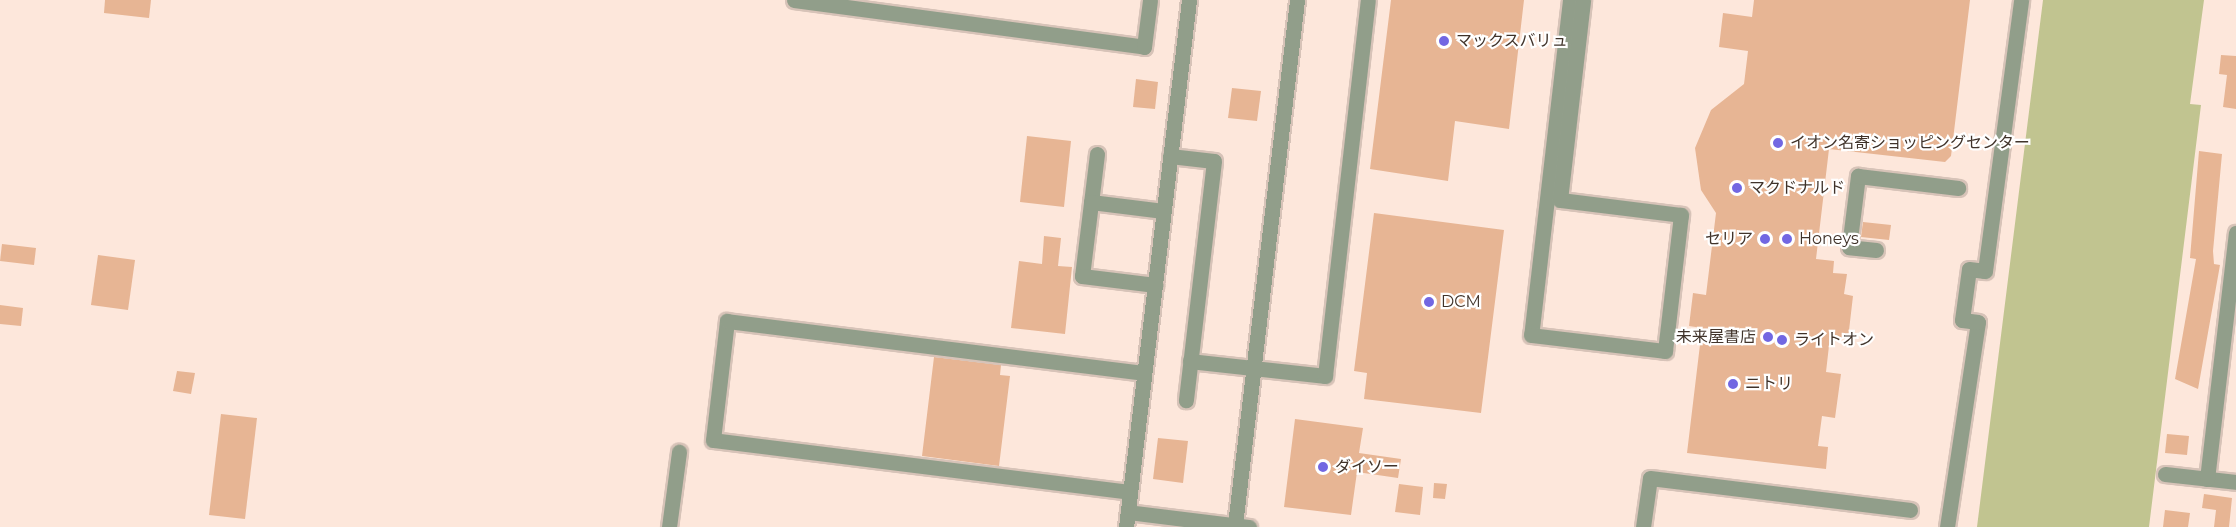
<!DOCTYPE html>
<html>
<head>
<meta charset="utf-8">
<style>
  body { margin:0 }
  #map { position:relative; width:2236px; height:527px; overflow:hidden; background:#fde7db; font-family:Montserrat,"Noto Sans JP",sans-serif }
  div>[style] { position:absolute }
  .green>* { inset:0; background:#c1c490 }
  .building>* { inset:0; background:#e7b594 }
  .roads { filter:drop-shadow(2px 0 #d7c3b8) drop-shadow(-2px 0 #d7c3b8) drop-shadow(0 2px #d7c3b8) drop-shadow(0 -2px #d7c3b8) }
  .minor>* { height:15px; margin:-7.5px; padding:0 7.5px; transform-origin:7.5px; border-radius:7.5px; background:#919e8a }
  .dots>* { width:16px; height:16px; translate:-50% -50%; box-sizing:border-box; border:3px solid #fff; border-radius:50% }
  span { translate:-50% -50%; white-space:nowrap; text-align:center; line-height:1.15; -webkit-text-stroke:4.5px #fff; paint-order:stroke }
  .poi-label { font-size:16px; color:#40332a }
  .left { translate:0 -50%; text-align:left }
  .right { translate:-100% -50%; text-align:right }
</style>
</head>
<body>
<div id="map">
  <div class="green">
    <div style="clip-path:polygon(2043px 0,2204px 0,2190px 104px,2201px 105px,2149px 527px,1977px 527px)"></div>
  </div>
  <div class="building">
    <div style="clip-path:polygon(105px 0,151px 0,149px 18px,104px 13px)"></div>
    <div style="clip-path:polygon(1391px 0,1524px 0,1509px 129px,1455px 121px,1448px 181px,1370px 169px)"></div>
    <div style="clip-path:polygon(1754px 0,1970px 0,1951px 156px,1945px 162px,1829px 149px,1816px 259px,1834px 261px,1833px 273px,1847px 274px,1844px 294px,1853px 296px,1848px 339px,1830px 337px,1826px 372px,1841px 374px,1835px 418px,1822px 416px,1818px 446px,1828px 447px,1826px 469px,1687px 453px,1702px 328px,1689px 326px,1693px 293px,1706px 295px,1716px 213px,1701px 190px,1695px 148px,1711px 110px,1744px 84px,1748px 51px,1719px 47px,1723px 13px,1752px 17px)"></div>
    <div style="clip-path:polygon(2221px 55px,2236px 56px,2236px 109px,2223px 107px,2227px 75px,2219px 74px)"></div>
    <div style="clip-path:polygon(1136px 79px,1158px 82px,1155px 109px,1133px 107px)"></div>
    <div style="clip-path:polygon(1232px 88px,1261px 91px,1257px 121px,1228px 118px)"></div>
    <div style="clip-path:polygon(1027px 136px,1071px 141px,1064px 207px,1020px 202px)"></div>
    <div style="clip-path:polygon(2199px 151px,2222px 154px,2213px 251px,2214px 264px,2220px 265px,2198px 389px,2175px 379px,2196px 259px,2190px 258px)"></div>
    <div style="clip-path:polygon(1374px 213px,1504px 230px,1481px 413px,1364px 399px,1367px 373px,1354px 371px)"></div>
    <div style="clip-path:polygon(1863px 222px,1891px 225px,1889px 240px,1861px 237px)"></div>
    <div style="clip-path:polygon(1044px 236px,1061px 238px,1058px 266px,1072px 267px,1065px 334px,1011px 328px,1019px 261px,1042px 264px)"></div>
    <div style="clip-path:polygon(2px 244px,36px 248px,34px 265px,0 261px)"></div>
    <div style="clip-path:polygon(98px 255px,135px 260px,128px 310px,91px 305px)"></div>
    <div style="clip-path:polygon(0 305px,23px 308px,21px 326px,0 324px)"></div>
    <div style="clip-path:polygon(934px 357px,1001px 365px,1000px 375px,1010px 376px,999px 466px,922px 456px)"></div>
    <div style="clip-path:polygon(177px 371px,195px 373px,191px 394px,173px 391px)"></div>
    <div style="clip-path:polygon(221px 414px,257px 418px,245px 519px,209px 515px)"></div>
    <div style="clip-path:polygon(1295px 419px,1363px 428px,1359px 453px,1401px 459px,1398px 478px,1357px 472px,1351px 515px,1284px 507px)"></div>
    <div style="clip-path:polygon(2167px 434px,2189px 436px,2187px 455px,2165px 453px)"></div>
    <div style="clip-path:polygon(1158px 438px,1188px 441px,1183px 483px,1153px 479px)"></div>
    <div style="clip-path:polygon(1434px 483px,1447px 484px,1445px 499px,1433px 498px)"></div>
    <div style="clip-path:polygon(1399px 484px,1423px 487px,1420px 515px,1395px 512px)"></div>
    <div style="clip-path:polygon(2204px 494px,2232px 498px,2229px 527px,2214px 527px,2216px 510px,2202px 508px)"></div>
    <div style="clip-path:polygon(2165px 510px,2190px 513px,2188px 527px,2163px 527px)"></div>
  </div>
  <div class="roads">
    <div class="minor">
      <div style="left:794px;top:0;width:353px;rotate:7.6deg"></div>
      <div style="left:1144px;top:47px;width:47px;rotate:-82.7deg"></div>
      <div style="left:1570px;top:0;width:337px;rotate:96.6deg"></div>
      <div style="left:1531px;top:335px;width:135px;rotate:6.8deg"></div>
      <div style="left:1665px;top:351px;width:137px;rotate:-83.3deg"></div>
      <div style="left:1681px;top:215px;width:122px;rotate:-172.9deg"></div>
      <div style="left:1560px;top:200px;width:201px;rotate:-83.4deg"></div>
      <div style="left:1097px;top:154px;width:123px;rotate:97deg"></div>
      <div style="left:1082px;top:276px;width:74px;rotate:7deg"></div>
      <div style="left:1170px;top:156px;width:44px;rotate:6.5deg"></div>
      <div style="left:1214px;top:161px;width:241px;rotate:96.7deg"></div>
      <div style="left:1091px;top:202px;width:73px;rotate:7.1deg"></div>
      <div style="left:1876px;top:250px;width:27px;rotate:-174deg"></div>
      <div style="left:1849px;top:247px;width:72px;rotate:-82.8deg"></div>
      <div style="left:1858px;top:176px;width:101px;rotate:6.8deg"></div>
      <div style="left:1190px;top:361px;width:136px;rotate:6.3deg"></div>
      <div style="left:1325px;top:376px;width:378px;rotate:-83.5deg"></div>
      <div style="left:2165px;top:474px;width:71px;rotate:6.4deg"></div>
      <div style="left:2207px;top:479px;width:248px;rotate:-83.3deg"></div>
      <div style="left:1130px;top:492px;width:420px;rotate:-172.9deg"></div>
      <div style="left:713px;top:440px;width:120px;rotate:-83.3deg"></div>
      <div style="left:727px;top:321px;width:420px;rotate:7.1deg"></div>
      <div style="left:1128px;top:512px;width:122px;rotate:7.1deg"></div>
      <div style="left:1235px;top:525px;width:529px;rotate:-83.26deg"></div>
      <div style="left:669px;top:527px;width:76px;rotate:-82.4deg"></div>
      <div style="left:1126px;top:527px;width:531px;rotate:-83.18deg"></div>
      <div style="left:1643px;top:527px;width:49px;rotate:-81.9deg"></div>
      <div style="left:1650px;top:478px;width:262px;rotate:7deg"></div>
      <div style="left:1947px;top:527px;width:207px;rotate:-81.4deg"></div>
      <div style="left:1978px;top:322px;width:16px;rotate:-173deg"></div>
      <div style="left:1962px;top:320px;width:51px;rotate:-82.2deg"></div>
      <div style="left:1969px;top:269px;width:16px;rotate:7deg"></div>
      <div style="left:1985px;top:271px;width:273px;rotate:-82.4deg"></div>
    </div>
  </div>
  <div class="dots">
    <div style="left:1444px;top:41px;background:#7267e2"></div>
    <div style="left:1778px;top:143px;background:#7267e2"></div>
    <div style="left:1737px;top:188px;background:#7267e2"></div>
    <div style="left:1765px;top:239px;background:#7267e2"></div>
    <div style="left:1787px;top:239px;background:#7267e2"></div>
    <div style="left:1429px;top:302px;background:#7267e2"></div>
    <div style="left:1768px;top:337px;background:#7267e2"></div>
    <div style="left:1782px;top:340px;background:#7267e2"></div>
    <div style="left:1733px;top:384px;background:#7267e2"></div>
    <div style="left:1323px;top:467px;background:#7267e2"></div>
  </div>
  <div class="poi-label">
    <span class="left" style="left:1456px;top:41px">マックスバリュ</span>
    <span class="left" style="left:1790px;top:143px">イオン名寄ショッピングセンター</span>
    <span class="left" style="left:1749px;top:188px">マクドナルド</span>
    <span class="right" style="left:1753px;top:239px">セリア</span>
    <span class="left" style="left:1799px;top:239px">Honeys</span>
    <span class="left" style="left:1441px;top:302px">DCM</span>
    <span class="right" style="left:1756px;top:337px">未来屋書店</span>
    <span class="left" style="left:1794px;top:340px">ライトオン</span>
    <span class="left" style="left:1745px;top:384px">ニトリ</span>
    <span class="left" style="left:1335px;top:467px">ダイソー</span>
  </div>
</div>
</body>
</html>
